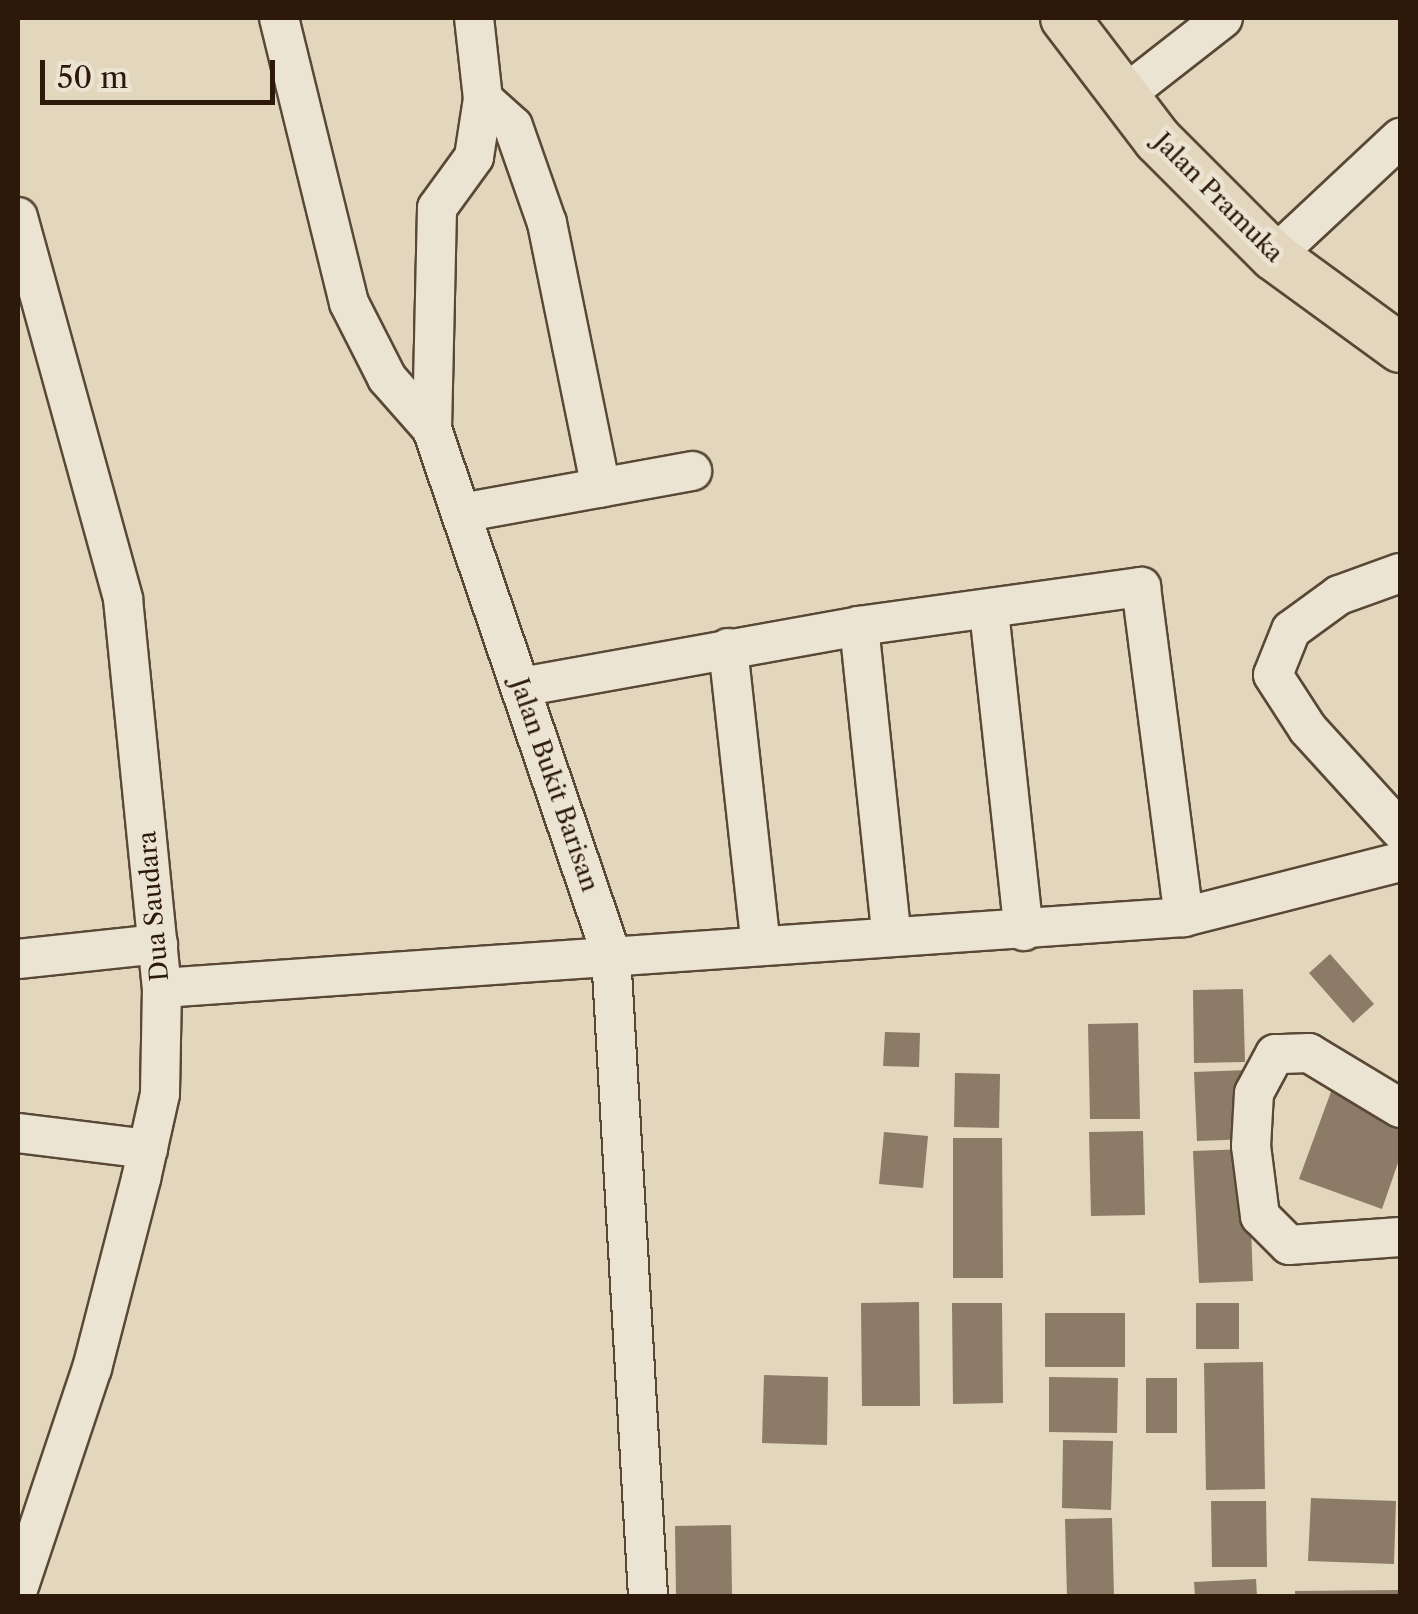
<!DOCTYPE html>
<html>
<head>
<meta charset="utf-8">
<style>
  body { margin:0 }
  #map { position:relative; width:1418px; height:1614px; overflow:hidden; background:#e2d6bc; font-family:"Libre Caslon Text",serif }
  div>[style] { position:absolute }
  .building>* { inset:0; background:#8b7b67 }
  .roads { filter:drop-shadow(2px 0 #5a4836) drop-shadow(-2px 0 #5a4836) drop-shadow(0 2px #5a4836) drop-shadow(0 -2px #5a4836) }
  .minor>* { height:38px; margin:-19px; padding:0 19px; transform-origin:19px; border-radius:19px; background:#ece4d3 }
  .major>* { height:48px; margin:-24px; padding:0 24px; transform-origin:24px; border-radius:24px; background:#e2d6bc }
  span { translate:-50% -50%; white-space:nowrap; text-align:center; line-height:1.15; -webkit-text-stroke:9px #ece4d3; paint-order:stroke }
  .street-label { font-size:25px; color:#2d190a }
  .frame { position:absolute; inset:0; border:20px solid #2d190a; pointer-events:none }
  .scale { position:absolute; left:40px; top:60px; width:235px; height:45px; box-sizing:border-box; border:5px solid #2d190a; border-top:0; padding-left:12px; font-size:30px; line-height:35px; white-space:nowrap; color:#2d190a; -webkit-text-stroke:8px #ece4d3; paint-order:stroke }
</style>
</head>
<body>
<div id="map">
  <div class="building">
    <div style="clip-path:polygon(1330px 954px,1374px 1004px,1353px 1023px,1309px 973px)"></div>
    <div style="clip-path:polygon(1243px 989px,1245px 1062px,1194px 1063px,1193px 990px)"></div>
    <div style="clip-path:polygon(1138px 1023px,1140px 1119px,1090px 1119px,1088px 1024px)"></div>
    <div style="clip-path:polygon(885px 1032px,920px 1033px,919px 1067px,883px 1066px)"></div>
    <div style="clip-path:polygon(1247px 1070px,1250px 1139px,1197px 1141px,1194px 1072px)"></div>
    <div style="clip-path:polygon(955px 1073px,1000px 1074px,999px 1128px,954px 1127px)"></div>
    <div style="clip-path:polygon(1332px 1089px,1400px 1113px,1400px 1157px,1382px 1209px,1299px 1179px)"></div>
    <div style="clip-path:polygon(1143px 1131px,1145px 1215px,1091px 1216px,1089px 1132px)"></div>
    <div style="clip-path:polygon(884px 1132px,928px 1136px,923px 1188px,879px 1184px)"></div>
    <div style="clip-path:polygon(953px 1138px,1002px 1138px,1003px 1278px,953px 1278px)"></div>
    <div style="clip-path:polygon(1248px 1149px,1253px 1281px,1199px 1283px,1193px 1151px)"></div>
    <div style="clip-path:polygon(919px 1302px,920px 1406px,862px 1406px,861px 1303px)"></div>
    <div style="clip-path:polygon(952px 1303px,1002px 1303px,1003px 1403px,953px 1404px)"></div>
    <div style="clip-path:polygon(1196px 1303px,1239px 1303px,1239px 1349px,1196px 1349px)"></div>
    <div style="clip-path:polygon(1045px 1313px,1125px 1313px,1125px 1367px,1045px 1367px)"></div>
    <div style="clip-path:polygon(1263px 1362px,1265px 1489px,1206px 1490px,1204px 1363px)"></div>
    <div style="clip-path:polygon(764px 1375px,828px 1377px,827px 1445px,762px 1443px)"></div>
    <div style="clip-path:polygon(1049px 1377px,1118px 1378px,1117px 1433px,1049px 1432px)"></div>
    <div style="clip-path:polygon(1146px 1378px,1177px 1378px,1177px 1433px,1146px 1433px)"></div>
    <div style="clip-path:polygon(1063px 1440px,1113px 1441px,1111px 1510px,1062px 1508px)"></div>
    <div style="clip-path:polygon(1311px 1498px,1396px 1501px,1394px 1564px,1308px 1561px)"></div>
    <div style="clip-path:polygon(1211px 1501px,1266px 1501px,1267px 1567px,1212px 1567px)"></div>
    <div style="clip-path:polygon(1112px 1518px,1114px 1596px,1067px 1596px,1065px 1519px)"></div>
    <div style="clip-path:polygon(731px 1525px,732px 1596px,676px 1596px,675px 1526px)"></div>
    <div style="clip-path:polygon(1256px 1579px,1257px 1596px,1195px 1596px,1194px 1582px)"></div>
    <div style="clip-path:polygon(1400px 1590px,1400px 1596px,1295px 1596px,1295px 1591px)"></div>
  </div>
  <div class="roads">
    <div class="minor">
      <div style="left:279px;top:18px;width:293px;rotate:76.2deg"></div>
      <div style="left:349px;top:303px;width:84px;rotate:63.1deg"></div>
      <div style="left:387px;top:378px;width:68px;rotate:48.6deg"></div>
      <div style="left:432px;top:429px;width:555px;rotate:71.17deg"></div>
      <div style="left:611px;top:954px;width:643px;rotate:86.7deg"></div>
      <div style="left:1122px;top:97px;width:128px;rotate:-38deg"></div>
      <div style="left:483px;top:99px;width:40px;rotate:42deg"></div>
      <div style="left:513px;top:126px;width:103px;rotate:70.7deg"></div>
      <div style="left:547px;top:223px;width:270px;rotate:78.5deg"></div>
      <div style="left:18px;top:217px;width:396px;rotate:74.6deg"></div>
      <div style="left:123px;top:599px;width:391px;rotate:84.3deg"></div>
      <div style="left:162px;top:988px;width:106px;rotate:91.1deg"></div>
      <div style="left:160px;top:1094px;width:87px;rotate:102.6deg"></div>
      <div style="left:141px;top:1179px;width:195px;rotate:104.5deg"></div>
      <div style="left:92px;top:1368px;width:233px;rotate:108.5deg"></div>
      <div style="left:1274px;top:256px;width:173px;rotate:-43.1deg"></div>
      <div style="left:432px;top:429px;width:221px;rotate:-88.7deg"></div>
      <div style="left:437px;top:208px;width:63px;rotate:-54deg"></div>
      <div style="left:474px;top:157px;width:59px;rotate:-81.2deg"></div>
      <div style="left:483px;top:99px;width:81px;rotate:-96.3deg"></div>
      <div style="left:461px;top:513px;width:235px;rotate:-10.3deg"></div>
      <div style="left:1400px;top:573px;width:65px;rotate:160.2deg"></div>
      <div style="left:1339px;top:595px;width:59px;rotate:143.9deg"></div>
      <div style="left:1291px;top:630px;width:48px;rotate:111.8deg"></div>
      <div style="left:1273px;top:675px;width:64px;rotate:57.1deg"></div>
      <div style="left:1308px;top:729px;width:137px;rotate:47.7deg"></div>
      <div style="left:989px;top:611px;width:322px;rotate:83.8deg"></div>
      <div style="left:859px;top:626px;width:309px;rotate:84deg"></div>
      <div style="left:728px;top:648px;width:299px;rotate:83.7deg"></div>
      <div style="left:521px;top:687px;width:343px;rotate:-10.2deg"></div>
      <div style="left:859px;top:626px;width:285px;rotate:-7.9deg"></div>
      <div style="left:1141px;top:587px;width:333px;rotate:82.6deg"></div>
      <div style="left:18px;top:959px;width:141px;rotate:-6.1deg"></div>
      <div style="left:162px;top:988px;width:1024px;rotate:-3.97deg"></div>
      <div style="left:1184px;top:917px;width:223px;rotate:-14.3deg"></div>
      <div style="left:1400px;top:1108px;width:106px;rotate:-148.9deg"></div>
      <div style="left:1309px;top:1053px;width:34px;rotate:178deg"></div>
      <div style="left:1275px;top:1054px;width:44px;rotate:118.3deg"></div>
      <div style="left:1254px;top:1093px;width:53px;rotate:93.2deg"></div>
      <div style="left:1251px;top:1146px;width:71px;rotate:82.7deg"></div>
      <div style="left:1260px;top:1216px;width:41px;rotate:45deg"></div>
      <div style="left:1289px;top:1245px;width:111px;rotate:-4.1deg"></div>
      <div style="left:18px;top:1133px;width:131px;rotate:7deg"></div>
    </div>
    <div class="major">
      <div style="left:1065px;top:18px;width:153px;rotate:52.7deg"></div>
      <div style="left:1158px;top:140px;width:164px;rotate:45deg"></div>
      <div style="left:1274px;top:256px;width:156px;rotate:36.1deg"></div>
    </div>
  </div>
  <div class="street-label">
    <span style="left:1218px;top:198px;rotate:45deg">Jalan Pramuka</span>
    <span style="left:554px;top:785px;rotate:71deg">Jalan Bukit Barisan</span>
    <span style="left:154px;top:906px;rotate:-95deg">Dua Saudara</span>
  </div>
  <div class="frame"></div>
  <div class="scale">50 m</div>
</div>
</body>
</html>
